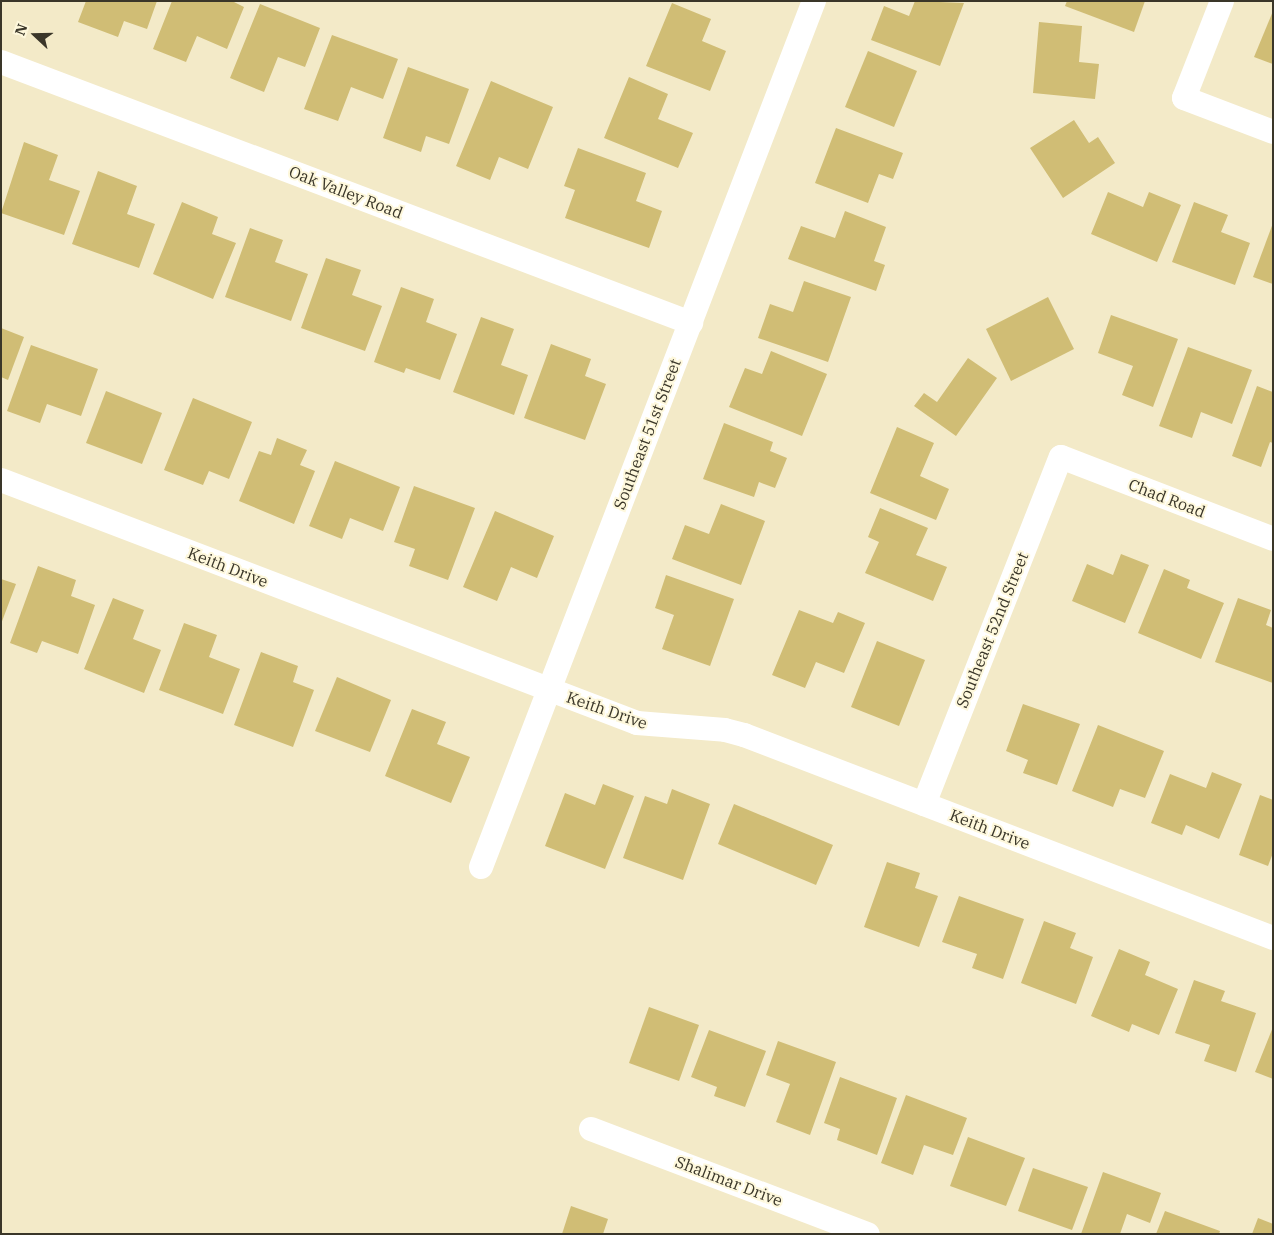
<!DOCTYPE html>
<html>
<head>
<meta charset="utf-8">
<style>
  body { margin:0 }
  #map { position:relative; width:1274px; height:1235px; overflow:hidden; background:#f3eac8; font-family:"IBM Plex Serif",serif }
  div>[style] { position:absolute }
  .building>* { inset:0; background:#d0bd75 }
  .minor>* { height:24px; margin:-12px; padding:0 12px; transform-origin:12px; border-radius:12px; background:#fff }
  span { translate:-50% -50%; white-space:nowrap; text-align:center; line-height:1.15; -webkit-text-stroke:4px #fef8dc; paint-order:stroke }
  .street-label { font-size:16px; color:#3a3629 }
  .frame { position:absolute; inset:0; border:2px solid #3a3629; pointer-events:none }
  .north { position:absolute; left:10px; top:10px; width:50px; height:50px; -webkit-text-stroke:4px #fef8dc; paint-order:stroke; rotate:291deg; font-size:14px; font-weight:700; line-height:20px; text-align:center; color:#3a3629 }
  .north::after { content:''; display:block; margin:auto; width:18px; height:22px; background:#3a3629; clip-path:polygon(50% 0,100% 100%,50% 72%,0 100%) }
</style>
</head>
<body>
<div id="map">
  <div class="building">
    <div style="clip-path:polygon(86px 1px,157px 1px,147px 29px,124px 21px,118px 37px,78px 22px)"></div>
    <div style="clip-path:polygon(172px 1px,232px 1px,244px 7px,227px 49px,197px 36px,186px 62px,153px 49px)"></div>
    <div style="clip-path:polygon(915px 1px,964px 3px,940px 66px,871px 40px,884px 6px,909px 16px)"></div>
    <div style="clip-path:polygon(1067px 1px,1145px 1px,1134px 32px,1065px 6px)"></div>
    <div style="clip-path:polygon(672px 3px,711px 19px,702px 41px,726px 51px,710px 91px,646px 66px)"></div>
    <div style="clip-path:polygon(260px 4px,320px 28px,305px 67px,278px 57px,264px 92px,230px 78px)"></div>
    <div style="clip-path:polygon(1273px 11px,1273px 64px,1254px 57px)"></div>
    <div style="clip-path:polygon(1039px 22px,1082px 26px,1079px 62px,1099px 64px,1095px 99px,1033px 93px)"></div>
    <div style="clip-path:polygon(332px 35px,398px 59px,383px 99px,351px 87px,338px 121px,304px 109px)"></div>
    <div style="clip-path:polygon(868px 51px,917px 71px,894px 127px,845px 107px)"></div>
    <div style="clip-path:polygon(408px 67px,469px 89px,449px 144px,426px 136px,421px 152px,383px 138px)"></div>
    <div style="clip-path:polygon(629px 77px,668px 94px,658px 119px,693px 133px,678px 168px,604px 138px)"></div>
    <div style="clip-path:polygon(491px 81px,553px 107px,528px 169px,499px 157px,490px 180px,456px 166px)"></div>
    <div style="clip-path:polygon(1074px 120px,1089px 143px,1098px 137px,1115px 163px,1063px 198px,1030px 148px)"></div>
    <div style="clip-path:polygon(836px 128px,903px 153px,893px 179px,879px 174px,868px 203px,815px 183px)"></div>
    <div style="clip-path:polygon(24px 142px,58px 155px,49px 180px,80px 191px,64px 235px,1px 213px)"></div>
    <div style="clip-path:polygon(578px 148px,646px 173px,636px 201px,662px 211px,649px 248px,565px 218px,575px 190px,564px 186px)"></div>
    <div style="clip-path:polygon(98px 171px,137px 186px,127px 214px,155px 224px,139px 268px,72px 244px)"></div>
    <div style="clip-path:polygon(1108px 192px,1143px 207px,1149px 192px,1181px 205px,1157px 262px,1091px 234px)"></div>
    <div style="clip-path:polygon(182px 202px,218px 217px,212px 234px,236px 243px,213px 299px,153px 274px)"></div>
    <div style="clip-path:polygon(1194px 202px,1228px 215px,1221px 232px,1250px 243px,1235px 285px,1172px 262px)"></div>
    <div style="clip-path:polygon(845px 211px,886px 227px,874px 261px,885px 265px,876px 291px,788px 259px,801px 226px,835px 238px)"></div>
    <div style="clip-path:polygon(1273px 223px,1273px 284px,1253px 277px)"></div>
    <div style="clip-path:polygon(250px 228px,283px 240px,275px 262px,308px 274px,291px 321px,225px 297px)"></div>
    <div style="clip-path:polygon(326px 258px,361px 270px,352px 295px,382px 306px,365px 351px,301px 328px)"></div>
    <div style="clip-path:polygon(804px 281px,851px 297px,828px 362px,758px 338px,770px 304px,793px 312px)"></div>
    <div style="clip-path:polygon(401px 287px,434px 299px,426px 322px,457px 334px,440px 380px,406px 368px,404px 373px,374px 362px)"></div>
    <div style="clip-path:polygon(1048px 297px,1074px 349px,1011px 381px,986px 329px)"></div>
    <div style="clip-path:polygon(1111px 315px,1178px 339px,1153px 407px,1122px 395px,1133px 366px,1098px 353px)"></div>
    <div style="clip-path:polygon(481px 317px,514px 329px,501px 365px,528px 375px,514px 415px,453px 392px)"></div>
    <div style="clip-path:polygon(1px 328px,24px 337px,8px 380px,1px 377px)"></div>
    <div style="clip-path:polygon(551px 344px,591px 359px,585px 376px,606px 384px,585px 440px,524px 418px)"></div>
    <div style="clip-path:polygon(31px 345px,98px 369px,81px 416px,47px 404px,40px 423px,7px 411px)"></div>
    <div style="clip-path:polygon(1188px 347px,1252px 370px,1232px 424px,1201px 412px,1192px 438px,1159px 426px)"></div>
    <div style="clip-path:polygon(771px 351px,827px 374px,802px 436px,729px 407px,745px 368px,762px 374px)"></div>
    <div style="clip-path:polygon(968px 358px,997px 378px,956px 436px,914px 406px,924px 393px,937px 402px)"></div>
    <div style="clip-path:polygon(1257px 386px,1273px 392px,1273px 443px,1270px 442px,1261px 467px,1232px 456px)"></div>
    <div style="clip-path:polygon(106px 391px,162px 413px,142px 464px,86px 443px)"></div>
    <div style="clip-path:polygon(193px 398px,252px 422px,229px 479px,209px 471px,203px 485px,164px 470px)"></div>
    <div style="clip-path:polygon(724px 423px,773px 442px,770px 451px,787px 458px,775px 488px,759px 482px,754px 497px,703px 479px)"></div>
    <div style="clip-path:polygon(897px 427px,934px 443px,920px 476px,949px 489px,936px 520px,870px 493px)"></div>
    <div style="clip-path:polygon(277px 438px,307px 450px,300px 465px,315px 471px,294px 524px,239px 501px,259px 451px,271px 455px)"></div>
    <div style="clip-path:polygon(335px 461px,400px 487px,383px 531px,350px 518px,342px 539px,309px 526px)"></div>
    <div style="clip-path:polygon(414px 486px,475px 508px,448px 580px,409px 566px,415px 549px,394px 542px)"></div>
    <div style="clip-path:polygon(721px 504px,765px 521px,741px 585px,672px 559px,685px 525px,709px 534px)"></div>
    <div style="clip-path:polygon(880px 508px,928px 528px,916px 555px,947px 567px,933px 601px,865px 573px,879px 542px,868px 537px)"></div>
    <div style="clip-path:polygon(495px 511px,554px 536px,537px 578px,511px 567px,497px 601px,463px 587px)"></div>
    <div style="clip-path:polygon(1121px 554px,1149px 565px,1125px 623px,1072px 601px,1087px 564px,1113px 575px)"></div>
    <div style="clip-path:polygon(38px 566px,76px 580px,71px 596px,95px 605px,78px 654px,42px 641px,37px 653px,10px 643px)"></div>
    <div style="clip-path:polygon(1164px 569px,1190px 580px,1187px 588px,1224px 603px,1201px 659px,1138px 633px)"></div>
    <div style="clip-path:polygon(666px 575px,734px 599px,710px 666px,662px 649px,674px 615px,655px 608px)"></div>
    <div style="clip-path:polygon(1px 579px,16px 584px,1px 624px)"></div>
    <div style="clip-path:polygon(113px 598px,144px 610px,133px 639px,161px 650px,144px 693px,84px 669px)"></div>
    <div style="clip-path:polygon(1238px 598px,1271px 610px,1266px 625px,1273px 628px,1273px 683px,1215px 662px)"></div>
    <div style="clip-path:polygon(799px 610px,833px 623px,838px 612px,865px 623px,844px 673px,816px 662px,805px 688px,772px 675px)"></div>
    <div style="clip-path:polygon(184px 623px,217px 635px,209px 657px,240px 669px,223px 714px,159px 690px)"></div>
    <div style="clip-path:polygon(877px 641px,925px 660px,899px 726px,851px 707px)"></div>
    <div style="clip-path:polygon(261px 652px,298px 666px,293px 682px,314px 690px,293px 747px,234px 725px)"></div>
    <div style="clip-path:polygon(337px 677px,391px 700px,370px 752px,315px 731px)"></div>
    <div style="clip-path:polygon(1023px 704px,1080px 724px,1057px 785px,1023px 773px,1028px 760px,1006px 751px)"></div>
    <div style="clip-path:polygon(412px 709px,446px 722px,437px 744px,470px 757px,451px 803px,385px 776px)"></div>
    <div style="clip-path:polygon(1098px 725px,1164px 751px,1145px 798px,1120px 789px,1113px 807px,1072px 791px)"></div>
    <div style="clip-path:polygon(1212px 772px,1242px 784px,1219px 839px,1186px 825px,1182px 835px,1151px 823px,1170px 774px,1206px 788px)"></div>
    <div style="clip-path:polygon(603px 784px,634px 796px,605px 869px,545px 846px,565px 793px,595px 805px)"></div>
    <div style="clip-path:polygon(672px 789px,710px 804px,683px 880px,623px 858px,645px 796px,667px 804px)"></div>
    <div style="clip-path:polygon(1260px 795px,1273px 800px,1273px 853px,1268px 866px,1239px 855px)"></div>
    <div style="clip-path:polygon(734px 804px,833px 845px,816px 885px,718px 844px)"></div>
    <div style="clip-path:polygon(887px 862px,920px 873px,915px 888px,938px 896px,919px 947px,864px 927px)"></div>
    <div style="clip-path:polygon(959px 896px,1024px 919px,1003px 979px,972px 968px,977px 954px,942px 942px)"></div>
    <div style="clip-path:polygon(1044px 921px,1076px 933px,1070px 948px,1093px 957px,1076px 1004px,1021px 983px)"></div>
    <div style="clip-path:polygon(1119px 949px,1150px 962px,1145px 975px,1178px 989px,1159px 1035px,1132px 1024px,1129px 1032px,1091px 1016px)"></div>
    <div style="clip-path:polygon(1194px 980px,1225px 991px,1221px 1001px,1256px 1013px,1236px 1072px,1204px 1061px,1210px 1045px,1175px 1033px)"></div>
    <div style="clip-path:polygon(649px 1007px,699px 1025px,679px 1081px,629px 1063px)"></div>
    <div style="clip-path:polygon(1273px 1027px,1273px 1079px,1255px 1072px)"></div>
    <div style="clip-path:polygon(709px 1030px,766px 1051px,745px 1107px,714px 1096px,717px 1087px,691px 1077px)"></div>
    <div style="clip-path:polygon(778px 1041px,836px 1062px,810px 1135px,776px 1122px,790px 1084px,766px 1075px)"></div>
    <div style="clip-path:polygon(840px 1077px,897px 1098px,877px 1155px,837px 1140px,840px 1129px,824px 1123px)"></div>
    <div style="clip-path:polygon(906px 1095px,967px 1118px,953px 1155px,924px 1145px,913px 1175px,881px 1163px)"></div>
    <div style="clip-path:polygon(968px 1137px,1025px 1158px,1006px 1206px,950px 1186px)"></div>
    <div style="clip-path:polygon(1033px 1168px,1088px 1187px,1072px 1230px,1018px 1211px)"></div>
    <div style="clip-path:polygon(1103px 1172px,1161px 1193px,1150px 1223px,1127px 1214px,1120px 1234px,1081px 1234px)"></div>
    <div style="clip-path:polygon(571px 1206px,608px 1219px,603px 1234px,562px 1234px)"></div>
    <div style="clip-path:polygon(1165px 1211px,1220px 1231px,1219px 1234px,1156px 1234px)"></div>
    <div style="clip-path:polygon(1258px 1218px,1273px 1224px,1273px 1234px,1252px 1234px)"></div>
  </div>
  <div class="minor">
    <div style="left:1222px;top:1px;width:104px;rotate:111.4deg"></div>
    <div style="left:1184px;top:98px;width:95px;rotate:20.9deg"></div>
    <div style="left:1px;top:62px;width:738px;rotate:20.72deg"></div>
    <div style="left:1px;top:480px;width:681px;rotate:20.91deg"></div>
    <div style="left:637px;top:723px;width:88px;rotate:4.5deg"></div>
    <div style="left:725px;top:730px;width:20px;rotate:15deg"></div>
    <div style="left:744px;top:735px;width:567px;rotate:20.99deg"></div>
    <div style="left:924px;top:804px;width:373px;rotate:-68.5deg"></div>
    <div style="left:1061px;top:457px;width:227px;rotate:21.1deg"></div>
    <div style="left:481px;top:867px;width:928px;rotate:-68.97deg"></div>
    <div style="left:591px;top:1129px;width:296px;rotate:20.8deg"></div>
  </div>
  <div class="street-label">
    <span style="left:346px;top:192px;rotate:21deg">Oak Valley Road</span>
    <span style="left:647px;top:434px;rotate:-69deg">Southeast 51st Street</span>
    <span style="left:1167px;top:498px;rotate:21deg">Chad Road</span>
    <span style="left:228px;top:567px;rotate:21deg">Keith Drive</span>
    <span style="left:992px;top:630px;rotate:-68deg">Southeast 52nd Street</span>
    <span style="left:607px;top:710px;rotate:19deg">Keith Drive</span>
    <span style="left:990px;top:829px;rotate:21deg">Keith Drive</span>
    <span style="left:729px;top:1181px;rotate:21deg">Shalimar Drive</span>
  </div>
  <div class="frame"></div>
  <div class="north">N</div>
</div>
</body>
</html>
